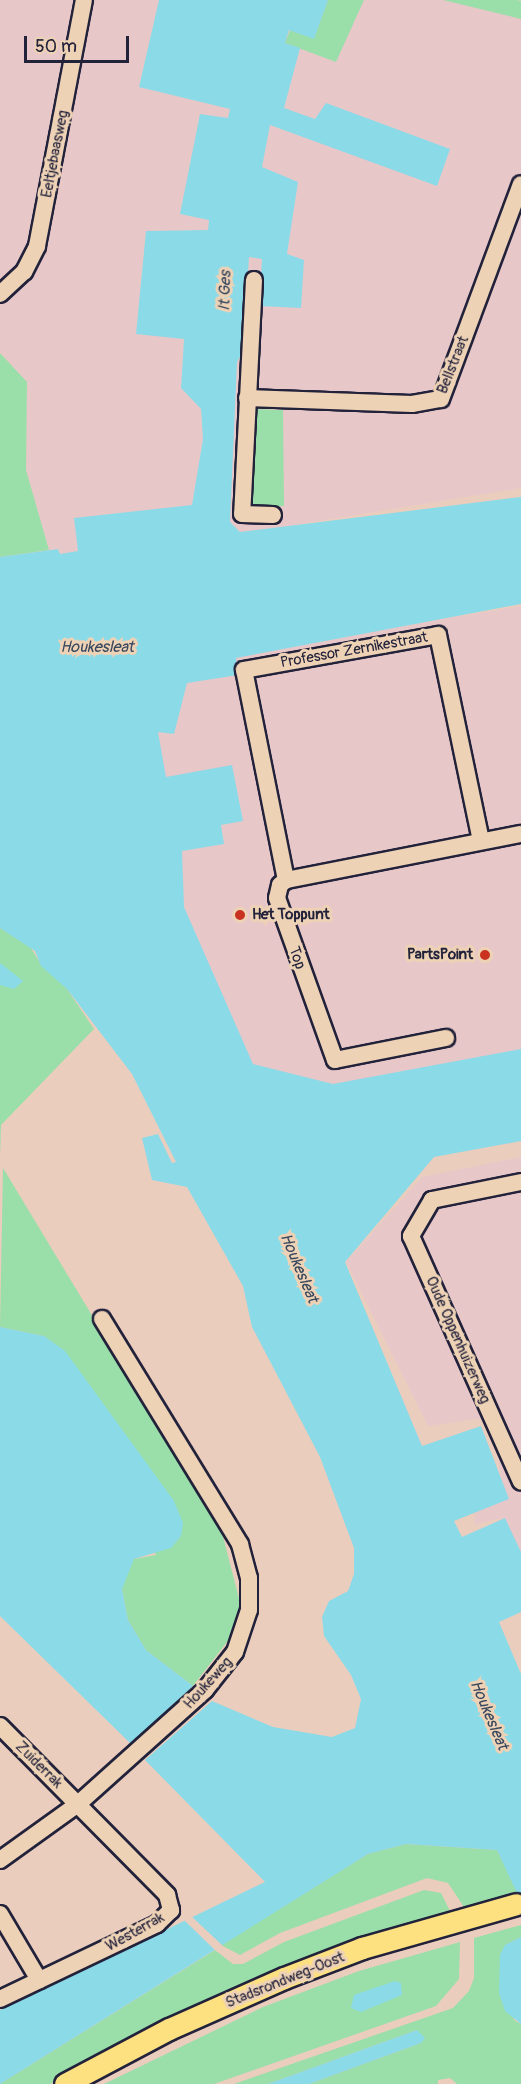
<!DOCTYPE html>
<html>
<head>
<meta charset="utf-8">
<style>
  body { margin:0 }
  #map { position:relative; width:521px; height:2084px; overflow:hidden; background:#ebcdbe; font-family:Pangolin,sans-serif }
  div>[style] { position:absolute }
  .built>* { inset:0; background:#e8c7c9 }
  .green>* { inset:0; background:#9adeaa }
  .water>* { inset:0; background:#8bdae8 }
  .pier>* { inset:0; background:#ebcdbe }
  .roads { filter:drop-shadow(2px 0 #22223b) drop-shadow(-2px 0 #22223b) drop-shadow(0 2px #22223b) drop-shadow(0 -2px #22223b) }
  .minor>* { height:16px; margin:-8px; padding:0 8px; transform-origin:8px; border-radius:8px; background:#eed2b5 }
  .major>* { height:21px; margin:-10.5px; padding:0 10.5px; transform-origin:10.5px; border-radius:10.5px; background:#fde080 }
  .dots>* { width:16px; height:16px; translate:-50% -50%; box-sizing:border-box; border:3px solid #eed2b5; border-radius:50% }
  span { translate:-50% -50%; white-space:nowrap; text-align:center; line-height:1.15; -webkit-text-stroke:6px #eed2b5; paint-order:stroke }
  .street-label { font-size:15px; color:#22223b }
  .poi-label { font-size:15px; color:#22223b; font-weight:700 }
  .left { translate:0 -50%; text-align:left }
  .right { translate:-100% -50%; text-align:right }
  .water-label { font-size:16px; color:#37475e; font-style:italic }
  .scale { position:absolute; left:24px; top:36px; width:105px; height:27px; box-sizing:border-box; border:3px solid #22223b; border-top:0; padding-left:8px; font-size:18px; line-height:21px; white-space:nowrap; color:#22223b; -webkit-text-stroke:4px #eed2b5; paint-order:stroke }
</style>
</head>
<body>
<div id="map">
  <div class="built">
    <div style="clip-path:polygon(0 0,159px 0,139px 86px,230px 108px,228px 118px,200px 114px,180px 214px,209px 220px,208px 230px,146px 231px,136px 333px,184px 338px,181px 388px,201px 409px,203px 439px,192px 506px,75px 518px,78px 551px,60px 555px,58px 549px,49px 550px,26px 470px,27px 382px,0 353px)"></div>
    <div style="clip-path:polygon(298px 0,492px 0,521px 7px,521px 488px,228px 536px,244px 232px,278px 39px)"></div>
    <div style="clip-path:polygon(521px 606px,521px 1050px,331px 1094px,247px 1076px,93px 777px,173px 664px)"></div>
    <div style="clip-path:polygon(521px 1157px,521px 1575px,500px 1518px,474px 1525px,476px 1503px,504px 1493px,491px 1417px,428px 1426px,346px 1262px,422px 1177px)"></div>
  </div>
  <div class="green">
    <div style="clip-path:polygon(328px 0,364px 0,336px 62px,285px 43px,290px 30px,314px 38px)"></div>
    <div style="clip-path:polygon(443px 0,517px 0,521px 1px,521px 19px)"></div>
    <div style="clip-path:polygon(0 353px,27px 382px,26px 470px,49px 550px,0 557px)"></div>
    <div style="clip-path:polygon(254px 409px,283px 410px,284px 506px,248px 508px)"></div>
    <div style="clip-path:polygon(0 928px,29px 945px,41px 964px,67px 989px,94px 1029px,1px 1125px,0 1157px)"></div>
    <div style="clip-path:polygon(3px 1168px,221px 1529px,241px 1606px,230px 1638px,193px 1686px,146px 1650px,128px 1620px,122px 1589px,126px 1571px,134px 1559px,156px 1555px,44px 1336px,0 1327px)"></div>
    <div style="clip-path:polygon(406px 1844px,497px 1850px,518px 1894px,464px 1907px,448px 1883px,427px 1878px,280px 1933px,240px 1955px,221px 1945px,368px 1854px)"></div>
    <div style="clip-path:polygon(424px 1890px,441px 1893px,450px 1911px,397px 1927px,50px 2084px,0 2084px,215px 1950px,233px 1964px,243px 1964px,284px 1942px)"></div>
    <div style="clip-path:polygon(521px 1925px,521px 1937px,505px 1945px,514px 2020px,521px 2024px,521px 2084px,457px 2084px,450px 2078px,438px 2080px,438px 2084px,309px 2084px,421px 2043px,417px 2030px,268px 2084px,234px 2084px,453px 2008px,469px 1991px,474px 1978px,474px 1938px)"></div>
    <div style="clip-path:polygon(460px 1942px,459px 1979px,436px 2006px,214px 2084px,104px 2084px,263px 2007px,359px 1971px)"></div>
  </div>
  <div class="water">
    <div style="clip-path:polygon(159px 0,328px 0,314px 39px,289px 30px,285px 43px,300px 48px,284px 108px,315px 119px,326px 103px,450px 149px,437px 186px,270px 125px,262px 167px,298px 182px,287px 254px,304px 260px,301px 308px,259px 306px,262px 259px,249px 257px,243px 352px,237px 362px,230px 522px,240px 532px,521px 497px,521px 604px,236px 658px,238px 675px,187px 683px,174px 734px,158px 732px,166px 777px,232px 765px,243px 821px,221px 825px,224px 844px,182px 851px,184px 907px,253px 1064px,333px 1084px,521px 1049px,521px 1141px,434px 1157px,345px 1262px,422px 1446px,481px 1426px,509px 1499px,454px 1521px,462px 1537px,505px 1518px,521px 1552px,521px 1612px,499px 1622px,521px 1674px,521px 1902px,497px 1850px,406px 1844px,368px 1854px,0 2084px,0 2010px,265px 1882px,145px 1760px,212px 1701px,273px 1727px,332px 1737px,355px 1728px,361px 1699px,351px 1675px,324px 1636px,322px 1617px,329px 1601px,348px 1591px,354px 1574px,354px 1548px,320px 1457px,252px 1327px,243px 1286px,187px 1187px,152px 1180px,142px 1138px,158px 1134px,172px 1163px,176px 1162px,132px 1074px,67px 989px,41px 966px,35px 951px,0 928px,0 557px,58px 549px,60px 554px,78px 551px,74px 518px,192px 505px,203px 439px,201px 409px,181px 388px,184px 339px,136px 334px,146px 231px,208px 230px,209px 220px,180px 214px,200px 114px,228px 118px,230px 109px,139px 87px)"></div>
    <div style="clip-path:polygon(0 963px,23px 981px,14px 989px,0 985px)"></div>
    <div style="clip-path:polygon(0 1327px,44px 1336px,65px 1351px,174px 1501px,183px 1523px,181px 1536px,171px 1548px,134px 1559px,122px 1589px,128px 1620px,146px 1650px,193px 1686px,131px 1744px,0 1616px)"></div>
    <div style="clip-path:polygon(521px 1937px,521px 2024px,505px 2011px,499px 1993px,500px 1955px,505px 1945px)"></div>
    <div style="clip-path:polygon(395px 1981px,401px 1983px,402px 1995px,361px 2012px,351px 2008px,354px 1995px)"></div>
    <div style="clip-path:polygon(417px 2030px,425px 2038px,421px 2043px,309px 2084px,268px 2084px)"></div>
  </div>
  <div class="pier">
    <div style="clip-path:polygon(190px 1915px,223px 1946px,217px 1952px,184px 1920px)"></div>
  </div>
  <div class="roads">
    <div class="minor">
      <div style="left:254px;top:280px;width:234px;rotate:92.9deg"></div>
      <div style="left:242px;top:514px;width:31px;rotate:2deg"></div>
      <div style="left:0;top:294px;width:33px;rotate:-43deg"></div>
      <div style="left:24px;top:272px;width:29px;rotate:-63deg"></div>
      <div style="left:37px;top:246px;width:250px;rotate:-79.2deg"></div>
      <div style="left:247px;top:398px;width:165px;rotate:2.1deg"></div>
      <div style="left:412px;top:404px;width:29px;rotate:-10deg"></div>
      <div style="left:441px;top:399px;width:229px;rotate:-69.6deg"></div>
      <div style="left:286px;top:880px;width:239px;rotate:-11.1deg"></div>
      <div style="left:446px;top:1038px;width:113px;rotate:168.8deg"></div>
      <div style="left:335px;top:1060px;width:172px;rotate:-109.7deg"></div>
      <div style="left:277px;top:898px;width:13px;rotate:-77deg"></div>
      <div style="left:280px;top:885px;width:8px;rotate:-40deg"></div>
      <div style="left:286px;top:880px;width:214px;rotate:-101.3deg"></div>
      <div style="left:244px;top:670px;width:197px;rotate:-10.2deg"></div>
      <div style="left:438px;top:635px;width:210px;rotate:78.2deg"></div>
      <div style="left:521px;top:1182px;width:91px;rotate:168.6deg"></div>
      <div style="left:432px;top:1200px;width:42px;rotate:120.3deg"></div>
      <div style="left:411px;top:1236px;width:269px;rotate:65.9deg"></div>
      <div style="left:0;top:1726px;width:238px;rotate:45.3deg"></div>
      <div style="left:167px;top:1895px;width:16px;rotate:75deg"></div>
      <div style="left:171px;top:1910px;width:20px;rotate:135deg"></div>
      <div style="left:157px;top:1924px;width:174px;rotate:154.5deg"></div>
      <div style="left:0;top:1860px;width:96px;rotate:-35.7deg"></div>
      <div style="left:78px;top:1804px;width:171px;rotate:-41.9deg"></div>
      <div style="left:205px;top:1690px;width:48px;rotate:-51.7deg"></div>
      <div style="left:235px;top:1652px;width:44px;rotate:-71.6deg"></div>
      <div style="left:249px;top:1610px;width:32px;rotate:-90deg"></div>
      <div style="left:249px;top:1578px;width:35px;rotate:-105deg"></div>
      <div style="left:240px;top:1544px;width:264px;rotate:-121.5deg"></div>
      <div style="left:0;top:1914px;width:77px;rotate:59.4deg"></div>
    </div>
    <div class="major">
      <div style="left:65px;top:2084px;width:118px;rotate:-27.9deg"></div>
      <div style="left:169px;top:2029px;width:126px;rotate:-23.9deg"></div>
      <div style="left:284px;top:1978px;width:84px;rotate:-21deg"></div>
      <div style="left:362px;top:1948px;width:160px;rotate:-15.9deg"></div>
    </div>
  </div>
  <div class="dots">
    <div style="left:240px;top:915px;background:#c8321e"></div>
    <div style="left:485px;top:955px;background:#c8321e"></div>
  </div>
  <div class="street-label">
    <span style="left:55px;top:154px;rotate:-79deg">Eeltjebaasweg</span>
    <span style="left:453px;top:365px;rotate:-68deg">Bellstraat</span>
    <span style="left:354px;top:650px;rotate:-10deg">Professor Zernikestraat</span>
    <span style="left:297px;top:958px;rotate:71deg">Top</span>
    <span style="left:458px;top:1340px;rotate:66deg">Oude Oppenhuizerweg</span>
    <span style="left:208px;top:1683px;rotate:-48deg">Houkeweg</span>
    <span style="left:39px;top:1765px;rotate:45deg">Zuiderrak</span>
    <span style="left:135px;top:1932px;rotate:-29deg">Westerrak</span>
    <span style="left:285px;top:1980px;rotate:-22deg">Stadsrondweg-Oost</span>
  </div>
  <div class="poi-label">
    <span class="left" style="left:252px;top:915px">Het Toppunt</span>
    <span class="right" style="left:473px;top:955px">PartsPoint</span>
  </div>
  <div class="water-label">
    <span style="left:225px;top:291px;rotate:-88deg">It Ges</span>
    <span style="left:97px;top:647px">Houkesleat</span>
    <span style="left:299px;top:1268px;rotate:67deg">Houkesleat</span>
    <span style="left:489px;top:1715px;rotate:67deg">Houkesleat</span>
  </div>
  <div class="scale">50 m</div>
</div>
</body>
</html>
